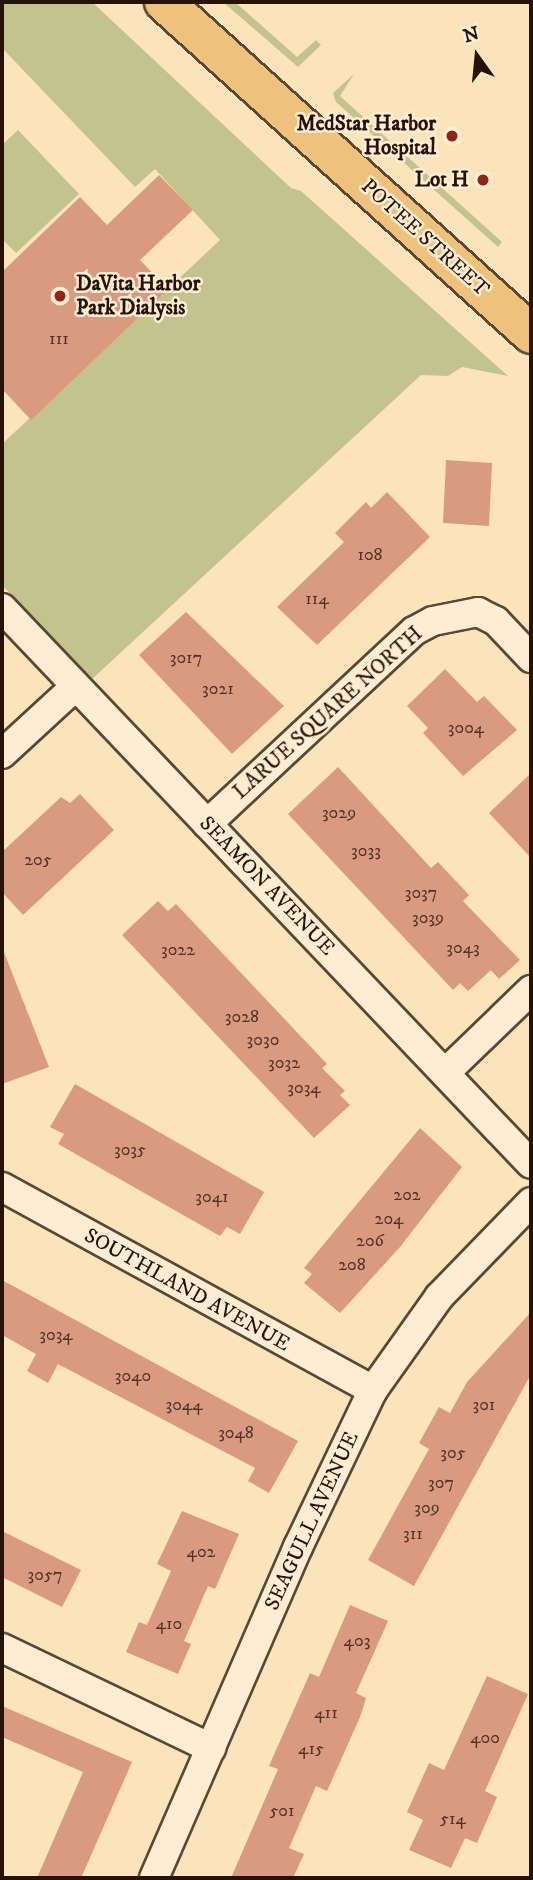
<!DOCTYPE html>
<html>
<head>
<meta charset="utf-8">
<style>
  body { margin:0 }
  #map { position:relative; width:533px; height:1880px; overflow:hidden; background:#fce4ba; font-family:"IM FELL DW Pica",serif }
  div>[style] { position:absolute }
  .green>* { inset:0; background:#c3c38d }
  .building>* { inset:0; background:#da9981 }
  .roads { filter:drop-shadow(2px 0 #5b4735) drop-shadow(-2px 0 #5b4735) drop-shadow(0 2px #5b4735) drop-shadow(0 -2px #5b4735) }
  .street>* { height:28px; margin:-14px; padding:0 14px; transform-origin:14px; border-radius:14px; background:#fdedd2 }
  .primary>* { height:38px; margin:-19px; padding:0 19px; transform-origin:19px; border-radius:19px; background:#eec27d }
  .dots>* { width:19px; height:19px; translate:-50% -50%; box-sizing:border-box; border:4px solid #fdedd2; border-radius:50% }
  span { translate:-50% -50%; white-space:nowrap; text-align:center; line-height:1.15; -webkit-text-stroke:5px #fdedd2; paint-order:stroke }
  .number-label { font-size:18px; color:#523427 }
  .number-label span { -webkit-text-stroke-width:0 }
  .poi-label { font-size:21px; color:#251309; font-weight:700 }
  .right { translate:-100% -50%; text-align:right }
  .left { translate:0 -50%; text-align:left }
  .street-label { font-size:21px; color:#251309 }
  .frame { position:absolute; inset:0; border:4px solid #251309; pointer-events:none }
  .north { position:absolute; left:442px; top:21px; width:70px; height:70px; -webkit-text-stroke:5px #fdedd2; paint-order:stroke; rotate:345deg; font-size:19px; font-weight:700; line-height:28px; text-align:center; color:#251309 }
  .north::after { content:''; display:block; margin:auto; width:24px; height:32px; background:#251309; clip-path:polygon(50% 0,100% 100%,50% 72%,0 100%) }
</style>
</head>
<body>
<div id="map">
  <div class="green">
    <div style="clip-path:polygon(2px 2px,92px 2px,291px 188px,301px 191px,508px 376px,462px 367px,448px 376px,421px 375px,91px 680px,2px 585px,2px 444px,220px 240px,155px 169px,135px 187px,2px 48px)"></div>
    <div style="clip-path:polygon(223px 2px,235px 2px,297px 57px,316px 40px,321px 45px,298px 67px)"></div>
    <div style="clip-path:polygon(354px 74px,340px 96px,502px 242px,498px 247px,336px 102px,333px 93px)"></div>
    <div style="clip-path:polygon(18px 130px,79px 194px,16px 253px,2px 239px,2px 145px)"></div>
  </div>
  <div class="building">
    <div style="clip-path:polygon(159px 175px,193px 210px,140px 260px,168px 289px,31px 420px,2px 389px,2px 272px,80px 197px,107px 225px)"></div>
    <div style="clip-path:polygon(446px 460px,492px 463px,489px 526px,443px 523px)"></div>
    <div style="clip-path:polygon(387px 492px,430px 537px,317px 645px,277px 607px,344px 542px,335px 533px,366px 502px,371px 508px)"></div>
    <div style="clip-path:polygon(186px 612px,284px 706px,232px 754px,139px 655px)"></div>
    <div style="clip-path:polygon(445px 669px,477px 702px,484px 696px,517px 730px,463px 776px,423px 733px,428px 728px,407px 706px)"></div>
    <div style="clip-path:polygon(338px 767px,431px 868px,438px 862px,469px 895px,463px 901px,520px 960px,499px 979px,491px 970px,468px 991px,460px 983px,453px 990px,288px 814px)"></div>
    <div style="clip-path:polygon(531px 773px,531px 858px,489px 813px)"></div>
    <div style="clip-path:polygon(80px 794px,114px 830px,23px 915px,2px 892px,2px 852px,61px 797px,70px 803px)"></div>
    <div style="clip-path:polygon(158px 901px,168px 911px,176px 904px,327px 1064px,322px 1068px,345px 1091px,340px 1095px,350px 1105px,314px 1138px,122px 935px)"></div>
    <div style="clip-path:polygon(2px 947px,49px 1067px,2px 1084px)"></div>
    <div style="clip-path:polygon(75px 1084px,264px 1192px,240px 1234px,227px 1227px,220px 1236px,58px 1144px,64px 1134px,50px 1127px)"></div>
    <div style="clip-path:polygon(420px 1128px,462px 1167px,400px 1247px,340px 1313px,304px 1283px,312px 1274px,304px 1268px)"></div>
    <div style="clip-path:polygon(2px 1280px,298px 1441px,269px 1493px,248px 1481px,255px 1468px,58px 1364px,48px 1383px,27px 1371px,36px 1354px,2px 1335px)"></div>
    <div style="clip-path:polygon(531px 1312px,531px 1374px,414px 1586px,368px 1560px,429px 1449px,419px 1443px,439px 1407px,450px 1413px,467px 1382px)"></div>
    <div style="clip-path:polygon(182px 1511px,239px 1534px,215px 1589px,208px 1586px,184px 1641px,191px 1644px,178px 1674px,126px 1652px,139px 1622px,147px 1625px,171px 1571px,157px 1564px)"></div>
    <div style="clip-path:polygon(2px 1531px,81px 1570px,62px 1607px,2px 1577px)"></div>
    <div style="clip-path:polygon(350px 1605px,388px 1621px,356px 1693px,366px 1698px,360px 1717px,327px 1791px,316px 1786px,289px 1848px,304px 1854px,293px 1878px,231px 1878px,278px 1769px,269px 1766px,310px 1673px,319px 1677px)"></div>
    <div style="clip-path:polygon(487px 1676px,528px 1694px,485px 1791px,497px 1797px,477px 1843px,465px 1838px,451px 1868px,409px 1850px,423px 1820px,407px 1812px,429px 1763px,444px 1770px)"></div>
    <div style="clip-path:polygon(2px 1706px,132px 1762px,81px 1878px,37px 1878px,83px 1772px,2px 1737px)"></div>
  </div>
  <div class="roads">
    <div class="street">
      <div style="left:2px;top:608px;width:767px;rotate:46.43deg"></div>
      <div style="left:2px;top:754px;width:100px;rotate:-42.6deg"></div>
      <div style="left:207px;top:824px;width:283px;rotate:-43deg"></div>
      <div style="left:414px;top:631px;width:21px;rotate:-28deg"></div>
      <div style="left:433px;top:621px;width:46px;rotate:-11.3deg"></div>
      <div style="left:478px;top:612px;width:20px;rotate:27deg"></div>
      <div style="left:496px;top:621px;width:51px;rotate:46.6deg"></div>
      <div style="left:445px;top:1073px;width:120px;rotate:-44deg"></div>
      <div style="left:2px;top:1187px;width:423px;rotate:28.7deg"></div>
      <div style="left:2px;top:1648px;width:232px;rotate:25.6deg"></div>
      <div style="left:154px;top:1878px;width:361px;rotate:-66.5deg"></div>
      <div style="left:298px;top:1547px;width:174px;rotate:-64.5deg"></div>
      <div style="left:373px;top:1390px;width:114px;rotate:-54.6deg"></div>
      <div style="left:439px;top:1297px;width:132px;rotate:-45.9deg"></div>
    </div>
    <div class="primary">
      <div style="left:164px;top:2px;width:495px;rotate:42.1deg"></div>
    </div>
  </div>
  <div class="dots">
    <div style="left:452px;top:136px;background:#8f2418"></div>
    <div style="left:483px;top:180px;background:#8f2418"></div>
    <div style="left:60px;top:296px;background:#8f2418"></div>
  </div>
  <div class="number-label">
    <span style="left:59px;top:339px">111</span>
    <span style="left:370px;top:555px">108</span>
    <span style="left:317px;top:599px">114</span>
    <span style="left:186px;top:658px">3017</span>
    <span style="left:218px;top:689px">3021</span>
    <span style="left:466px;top:728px">3004</span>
    <span style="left:339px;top:813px">3029</span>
    <span style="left:366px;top:851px">3033</span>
    <span style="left:38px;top:860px">205</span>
    <span style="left:421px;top:893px">3037</span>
    <span style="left:428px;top:918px">3039</span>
    <span style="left:463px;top:948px">3043</span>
    <span style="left:178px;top:950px">3022</span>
    <span style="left:242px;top:1017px">3028</span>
    <span style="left:263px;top:1040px">3030</span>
    <span style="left:284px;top:1063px">3032</span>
    <span style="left:304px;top:1088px">3034</span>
    <span style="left:130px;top:1150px">3035</span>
    <span style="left:407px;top:1195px">202</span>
    <span style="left:212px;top:1197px">3041</span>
    <span style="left:389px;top:1219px">204</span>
    <span style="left:370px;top:1241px">206</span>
    <span style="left:352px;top:1265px">208</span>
    <span style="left:56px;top:1335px">3034</span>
    <span style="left:133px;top:1376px">3040</span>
    <span style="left:184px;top:1405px">3044</span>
    <span style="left:484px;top:1405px">301</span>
    <span style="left:236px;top:1433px">3048</span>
    <span style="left:453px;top:1453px">305</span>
    <span style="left:441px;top:1483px">307</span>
    <span style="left:427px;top:1508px">309</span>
    <span style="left:413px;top:1534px">311</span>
    <span style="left:201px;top:1552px">402</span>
    <span style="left:45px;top:1575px">3057</span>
    <span style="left:169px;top:1624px">410</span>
    <span style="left:357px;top:1641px">403</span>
    <span style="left:326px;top:1713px">411</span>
    <span style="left:485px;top:1738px">400</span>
    <span style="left:311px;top:1749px">415</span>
    <span style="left:282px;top:1811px">501</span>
    <span style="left:453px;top:1819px">514</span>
  </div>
  <div class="poi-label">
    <span class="right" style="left:436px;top:136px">MedStar Harbor<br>Hospital</span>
    <span class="right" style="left:469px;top:180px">Lot H</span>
    <span class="left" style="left:76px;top:296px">DaVita Harbor<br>Park Dialysis</span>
  </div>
  <div class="street-label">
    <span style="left:425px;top:238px;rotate:42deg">POTEE STREET</span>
    <span style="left:328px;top:713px;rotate:-42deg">LARUE SQUARE NORTH</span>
    <span style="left:267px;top:886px;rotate:46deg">SEAMON AVENUE</span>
    <span style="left:187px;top:1290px;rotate:29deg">SOUTHLAND AVENUE</span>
    <span style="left:312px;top:1521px;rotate:-65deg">SEAGULL AVENUE</span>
  </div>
  <div class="frame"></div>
  <div class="north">N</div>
</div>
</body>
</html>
